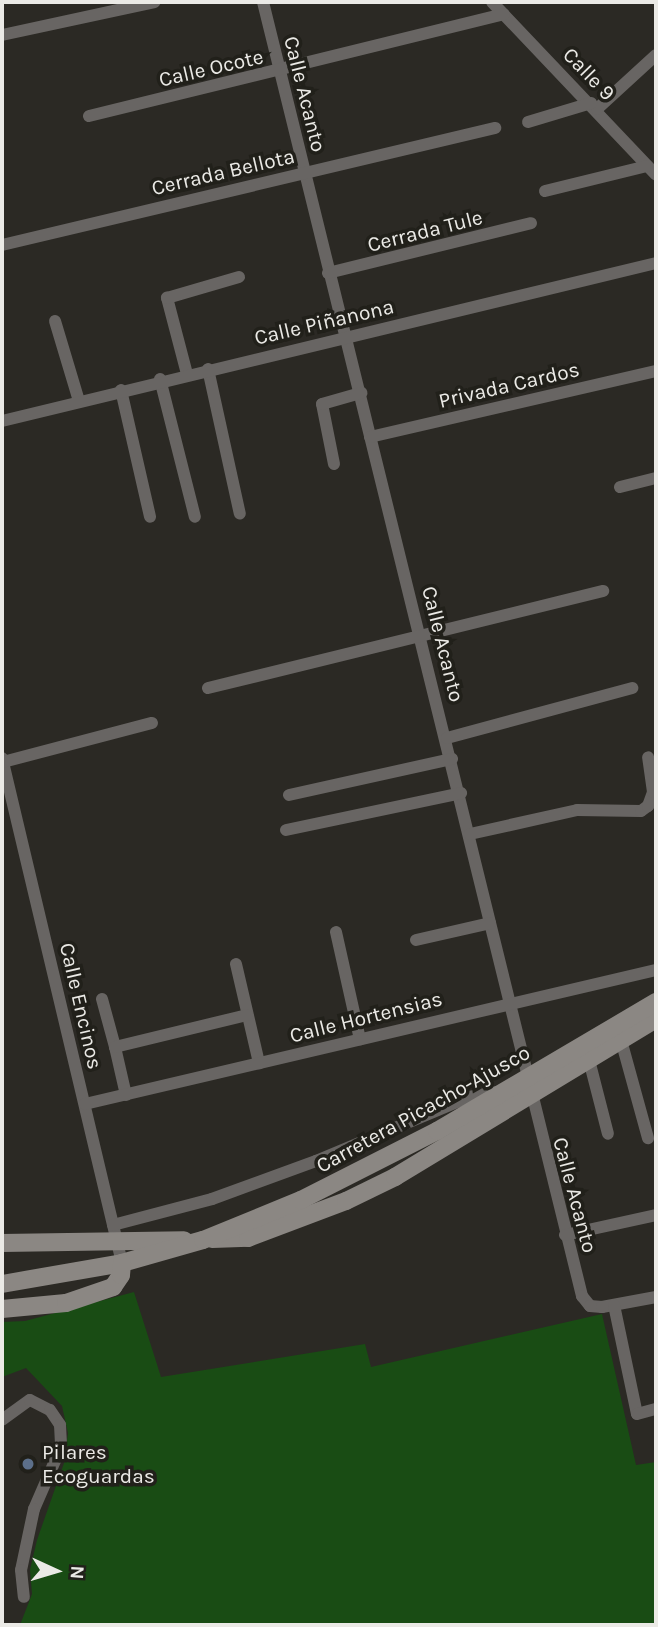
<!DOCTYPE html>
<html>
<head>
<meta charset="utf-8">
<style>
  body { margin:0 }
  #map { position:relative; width:658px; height:1627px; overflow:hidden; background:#2b2924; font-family:Karla,sans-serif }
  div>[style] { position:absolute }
  .green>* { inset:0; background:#194c14 }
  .minor>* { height:12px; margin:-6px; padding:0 6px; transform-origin:6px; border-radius:6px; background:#686563 }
  .secondary>* { height:18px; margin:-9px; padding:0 9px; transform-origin:9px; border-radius:9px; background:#8b8783 }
  .dots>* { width:19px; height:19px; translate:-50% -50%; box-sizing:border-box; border:4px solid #21201a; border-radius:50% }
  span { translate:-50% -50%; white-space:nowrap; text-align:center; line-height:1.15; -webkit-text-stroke:7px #21201a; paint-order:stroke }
  .street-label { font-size:21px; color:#ebeae6 }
  .poi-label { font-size:21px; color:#ebeae6 }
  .left { translate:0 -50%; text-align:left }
  .frame { position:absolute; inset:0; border:4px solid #ebeae6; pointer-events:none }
  .north { position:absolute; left:21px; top:1536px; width:70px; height:70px; -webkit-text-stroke:5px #21201a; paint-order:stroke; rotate:94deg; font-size:19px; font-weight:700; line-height:28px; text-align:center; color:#ebeae6 }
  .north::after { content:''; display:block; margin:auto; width:24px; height:32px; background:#ebeae6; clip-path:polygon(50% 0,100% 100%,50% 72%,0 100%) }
</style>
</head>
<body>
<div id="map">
  <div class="green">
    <div style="clip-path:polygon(134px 1292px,161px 1377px,365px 1344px,371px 1367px,602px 1314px,636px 1465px,656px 1462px,656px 1625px,20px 1625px,32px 1594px,30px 1570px,37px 1540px,64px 1463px,68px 1433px,62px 1406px,26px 1368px,2px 1377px,2px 1322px,25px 1321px)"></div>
  </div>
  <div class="minor">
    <div style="left:263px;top:2px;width:1333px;rotate:76.15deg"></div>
    <div style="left:582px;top:1296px;width:13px;rotate:51deg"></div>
    <div style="left:590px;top:1306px;width:12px;rotate:5deg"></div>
    <div style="left:602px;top:1307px;width:55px;rotate:-10.5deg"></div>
    <div style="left:492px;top:2px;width:238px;rotate:46.5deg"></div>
    <div style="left:2px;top:35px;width:156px;rotate:-12.2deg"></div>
    <div style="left:597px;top:109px;width:80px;rotate:-42.5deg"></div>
    <div style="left:89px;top:116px;width:427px;rotate:-13.8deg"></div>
    <div style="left:528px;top:122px;width:66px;rotate:-16.8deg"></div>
    <div style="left:545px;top:191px;width:105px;rotate:-13.8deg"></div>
    <div style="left:2px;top:245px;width:507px;rotate:-13.35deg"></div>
    <div style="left:328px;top:273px;width:209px;rotate:-13.8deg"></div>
    <div style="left:55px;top:321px;width:84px;rotate:73.3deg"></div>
    <div style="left:208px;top:369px;width:148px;rotate:77.6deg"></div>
    <div style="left:187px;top:374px;width:79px;rotate:-104.7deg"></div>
    <div style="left:167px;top:298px;width:75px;rotate:-16.3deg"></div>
    <div style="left:160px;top:379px;width:142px;rotate:75.8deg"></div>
    <div style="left:121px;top:390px;width:130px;rotate:77.1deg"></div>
    <div style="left:2px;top:421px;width:673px;rotate:-13.58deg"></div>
    <div style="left:370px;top:437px;width:294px;rotate:-13deg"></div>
    <div style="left:334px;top:464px;width:61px;rotate:-101.3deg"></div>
    <div style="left:322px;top:404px;width:41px;rotate:-15.8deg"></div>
    <div style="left:620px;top:487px;width:37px;rotate:-14deg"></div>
    <div style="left:208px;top:688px;width:407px;rotate:-13.8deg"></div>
    <div style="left:447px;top:738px;width:192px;rotate:-15.1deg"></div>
    <div style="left:2px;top:758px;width:519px;rotate:76.63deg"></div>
    <div style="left:3px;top:762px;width:154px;rotate:-14.7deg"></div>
    <div style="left:289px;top:795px;width:167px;rotate:-12.5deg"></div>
    <div style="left:286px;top:830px;width:179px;rotate:-11.9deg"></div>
    <div style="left:470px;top:834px;width:110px;rotate:-12.6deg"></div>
    <div style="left:577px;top:810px;width:64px;rotate:0.9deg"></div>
    <div style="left:641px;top:811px;width:9px;rotate:-36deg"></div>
    <div style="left:648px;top:806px;width:15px;rotate:-70deg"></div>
    <div style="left:653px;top:792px;width:35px;rotate:-98deg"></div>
    <div style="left:336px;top:932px;width:110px;rotate:77.4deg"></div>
    <div style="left:416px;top:940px;width:76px;rotate:-12.9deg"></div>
    <div style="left:236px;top:964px;width:102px;rotate:76.9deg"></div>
    <div style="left:102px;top:999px;width:50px;rotate:74.8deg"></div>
    <div style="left:621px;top:1040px;width:102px;rotate:74.6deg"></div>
    <div style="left:589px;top:1060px;width:76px;rotate:75.6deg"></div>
    <div style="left:126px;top:1095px;width:49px;rotate:-102.9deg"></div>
    <div style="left:115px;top:1047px;width:136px;rotate:-13.6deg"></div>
    <div style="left:85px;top:1104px;width:587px;rotate:-13.21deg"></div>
    <div style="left:113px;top:1225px;width:102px;rotate:-14.7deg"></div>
    <div style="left:212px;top:1199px;width:111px;rotate:-20.1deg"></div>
    <div style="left:316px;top:1161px;width:166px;rotate:-22.7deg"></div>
    <div style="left:469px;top:1097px;width:29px;rotate:-10deg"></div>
    <div style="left:565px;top:1235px;width:93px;rotate:-12.4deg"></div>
    <div style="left:614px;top:1305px;width:111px;rotate:78.1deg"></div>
    <div style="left:637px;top:1414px;width:20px;rotate:-15deg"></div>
    <div style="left:2px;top:1420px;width:34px;rotate:-36deg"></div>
    <div style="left:30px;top:1400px;width:22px;rotate:27deg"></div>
    <div style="left:50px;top:1410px;width:18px;rotate:56deg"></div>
    <div style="left:60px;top:1425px;width:22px;rotate:87deg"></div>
    <div style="left:61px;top:1447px;width:68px;rotate:113.5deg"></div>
    <div style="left:34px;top:1509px;width:62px;rotate:102deg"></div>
    <div style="left:21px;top:1570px;width:27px;rotate:84deg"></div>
  </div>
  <div class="secondary">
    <div style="left:212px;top:1239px;width:36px;rotate:-2deg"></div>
    <div style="left:248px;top:1238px;width:105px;rotate:-20.7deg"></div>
    <div style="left:346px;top:1201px;width:55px;rotate:-26.1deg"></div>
    <div style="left:395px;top:1177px;width:305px;rotate:-31.2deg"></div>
    <div style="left:2px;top:1243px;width:182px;rotate:-0.9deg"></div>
    <div style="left:2px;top:1284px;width:122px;rotate:-9.9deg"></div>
    <div style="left:122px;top:1263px;width:84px;rotate:-15.9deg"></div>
    <div style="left:203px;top:1240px;width:106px;rotate:-22.2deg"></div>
    <div style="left:301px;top:1200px;width:153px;rotate:-26.9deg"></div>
    <div style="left:437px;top:1131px;width:254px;rotate:-30.5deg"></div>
    <div style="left:2px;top:1309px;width:64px;rotate:-5.4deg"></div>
    <div style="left:66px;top:1303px;width:50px;rotate:-18.8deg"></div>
    <div style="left:113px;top:1287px;width:14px;rotate:-56deg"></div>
    <div style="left:121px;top:1275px;width:12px;rotate:-85deg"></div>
  </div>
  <div class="dots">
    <div style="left:28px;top:1464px;background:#5c6f8a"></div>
  </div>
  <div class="street-label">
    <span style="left:211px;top:68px;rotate:-13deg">Calle Ocote</span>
    <span style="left:589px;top:74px;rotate:46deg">Calle 9</span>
    <span style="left:305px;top:94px;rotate:76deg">Calle Acanto</span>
    <span style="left:223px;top:172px;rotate:-13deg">Cerrada Bellota</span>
    <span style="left:425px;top:231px;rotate:-14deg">Cerrada Tule</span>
    <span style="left:324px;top:322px;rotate:-13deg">Calle Piñanona</span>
    <span style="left:509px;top:385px;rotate:-13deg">Privada Cardos</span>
    <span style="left:443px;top:644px;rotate:76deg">Calle Acanto</span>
    <span style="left:81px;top:1006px;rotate:77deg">Calle Encinos</span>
    <span style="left:366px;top:1017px;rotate:-14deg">Calle Hortensias</span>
    <span style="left:423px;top:1109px;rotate:-29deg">Carretera Picacho-Ajusco</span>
    <span style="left:575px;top:1195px;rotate:75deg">Calle Acanto</span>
  </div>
  <div class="poi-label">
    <span class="left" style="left:42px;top:1464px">Pilares<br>Ecoguardas</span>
  </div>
  <div class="frame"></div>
  <div class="north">N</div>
</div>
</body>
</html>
